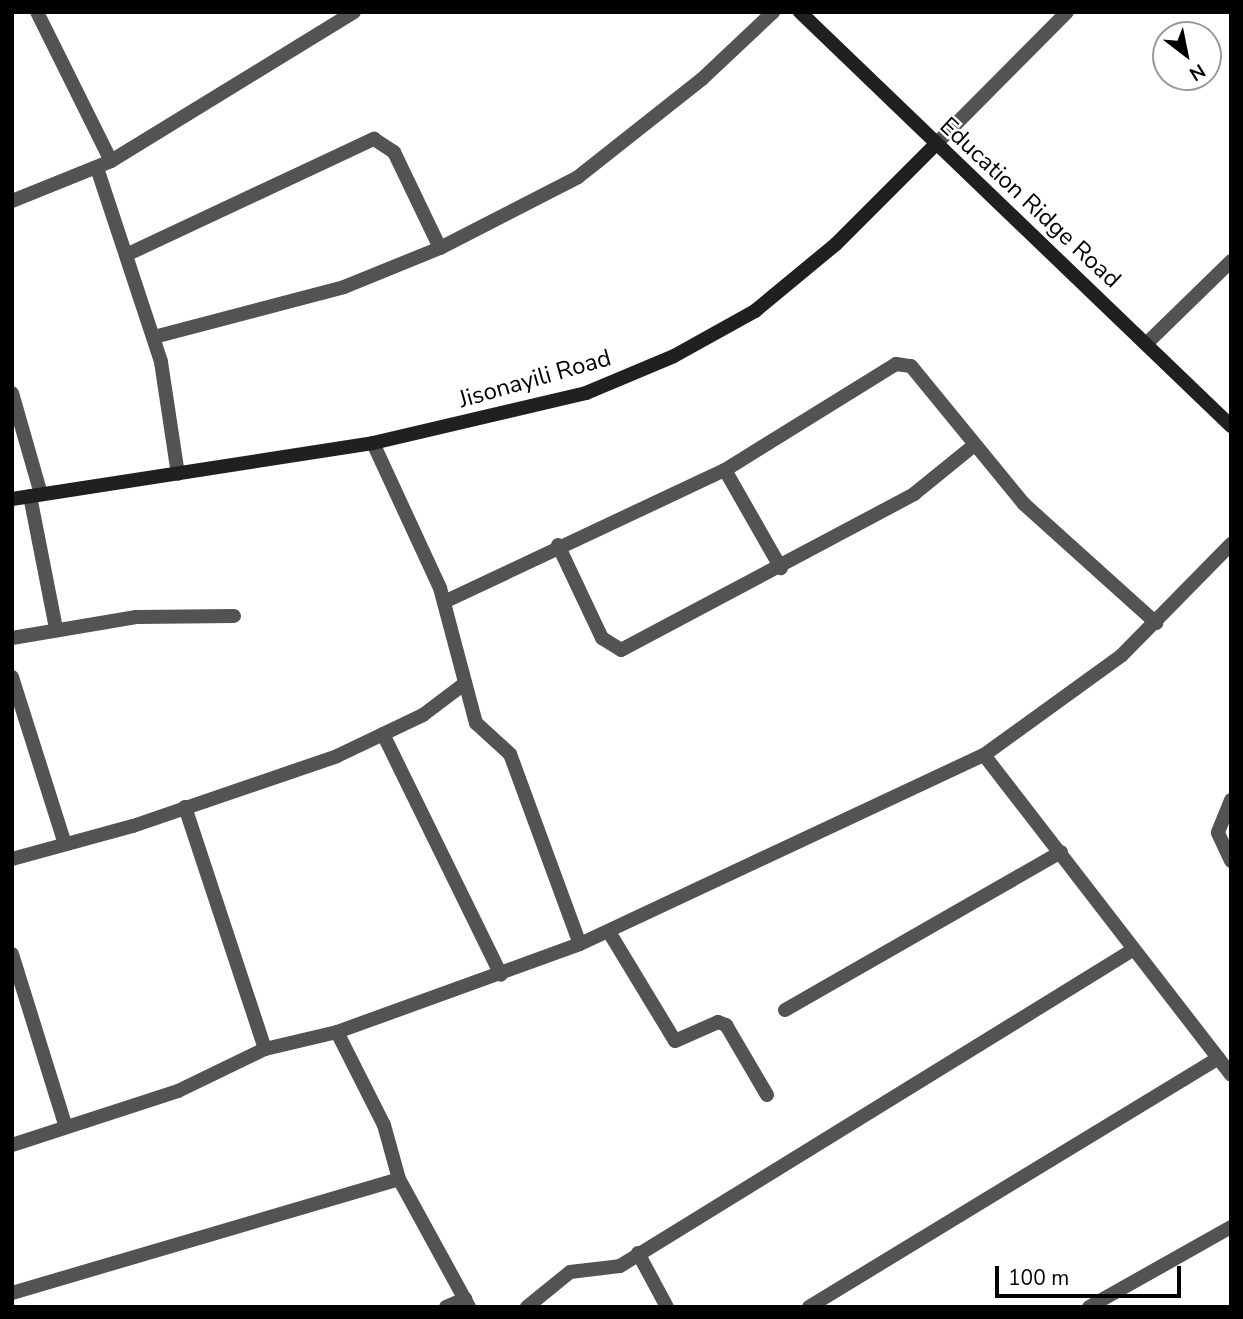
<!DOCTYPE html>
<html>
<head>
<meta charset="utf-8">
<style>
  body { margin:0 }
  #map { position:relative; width:1243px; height:1319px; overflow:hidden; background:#fff; font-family:"Nunito Sans",sans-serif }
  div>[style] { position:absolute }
  .street>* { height:14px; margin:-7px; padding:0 7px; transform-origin:7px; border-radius:7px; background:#535353 }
  .secondary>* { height:14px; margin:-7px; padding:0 7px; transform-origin:7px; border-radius:7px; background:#202020 }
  span { translate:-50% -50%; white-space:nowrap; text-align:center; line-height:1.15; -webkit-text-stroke:5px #fff; paint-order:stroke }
  .street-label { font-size:24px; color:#000 }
  .frame { position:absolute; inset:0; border:14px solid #000; pointer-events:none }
  .north { position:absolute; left:1152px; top:21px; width:70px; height:70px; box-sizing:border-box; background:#fff; border:2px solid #999; border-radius:50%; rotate:148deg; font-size:19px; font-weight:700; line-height:28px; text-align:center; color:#000 }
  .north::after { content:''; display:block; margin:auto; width:24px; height:32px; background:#000; clip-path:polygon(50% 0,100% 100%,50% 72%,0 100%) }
  .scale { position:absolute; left:995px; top:1266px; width:186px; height:32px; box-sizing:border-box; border:4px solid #000; border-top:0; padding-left:9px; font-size:21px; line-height:24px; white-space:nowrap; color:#000; -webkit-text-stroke:5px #fff; paint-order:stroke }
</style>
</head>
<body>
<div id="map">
  <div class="street">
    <div style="left:37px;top:12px;width:166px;rotate:63.6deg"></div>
    <div style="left:935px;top:145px;width:187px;rotate:-45.2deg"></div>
    <div style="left:97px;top:168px;width:204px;rotate:71.7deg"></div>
    <div style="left:161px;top:362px;width:113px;rotate:81.4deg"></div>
    <div style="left:12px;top:201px;width:107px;rotate:-22deg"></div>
    <div style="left:111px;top:161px;width:285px;rotate:-31.5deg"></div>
    <div style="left:128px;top:254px;width:272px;rotate:-25.1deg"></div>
    <div style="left:374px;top:139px;width:24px;rotate:33deg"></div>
    <div style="left:394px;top:152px;width:106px;rotate:64.4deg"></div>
    <div style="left:154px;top:337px;width:196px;rotate:-14.7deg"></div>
    <div style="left:344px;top:287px;width:104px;rotate:-22.1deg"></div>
    <div style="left:440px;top:248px;width:155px;rotate:-27.2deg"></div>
    <div style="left:578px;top:177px;width:158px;rotate:-38.3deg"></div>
    <div style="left:702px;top:79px;width:98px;rotate:-43.3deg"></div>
    <div style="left:1146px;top:344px;width:119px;rotate:-44.3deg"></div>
    <div style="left:12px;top:393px;width:105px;rotate:74deg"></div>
    <div style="left:373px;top:443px;width:160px;rotate:65.2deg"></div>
    <div style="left:440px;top:588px;width:140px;rotate:75.1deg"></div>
    <div style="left:476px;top:723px;width:46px;rotate:42.4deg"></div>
    <div style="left:510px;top:754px;width:202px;rotate:69.8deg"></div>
    <div style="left:725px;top:470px;width:113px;rotate:60.3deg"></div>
    <div style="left:30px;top:496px;width:135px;rotate:78.9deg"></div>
    <div style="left:558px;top:545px;width:103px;rotate:64.7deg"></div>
    <div style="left:602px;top:638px;width:22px;rotate:32deg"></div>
    <div style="left:621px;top:650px;width:332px;rotate:-28deg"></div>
    <div style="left:914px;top:494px;width:76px;rotate:-39.1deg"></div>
    <div style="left:444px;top:602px;width:310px;rotate:-25.2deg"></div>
    <div style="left:725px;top:470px;width:201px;rotate:-31.8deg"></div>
    <div style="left:896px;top:364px;width:15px;rotate:8deg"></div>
    <div style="left:911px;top:366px;width:178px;rotate:50.7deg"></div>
    <div style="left:1024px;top:504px;width:178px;rotate:42deg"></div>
    <div style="left:12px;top:638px;width:126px;rotate:-9.6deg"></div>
    <div style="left:136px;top:617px;width:98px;rotate:-0.6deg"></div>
    <div style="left:12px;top:677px;width:175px;rotate:72.4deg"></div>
    <div style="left:383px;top:734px;width:268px;rotate:63.9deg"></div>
    <div style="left:984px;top:755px;width:404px;rotate:52.3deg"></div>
    <div style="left:1231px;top:800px;width:35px;rotate:112deg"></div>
    <div style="left:1218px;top:833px;width:31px;rotate:65deg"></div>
    <div style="left:185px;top:807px;width:255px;rotate:71.7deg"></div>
    <div style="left:12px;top:859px;width:125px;rotate:-15.3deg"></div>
    <div style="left:133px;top:826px;width:216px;rotate:-18.9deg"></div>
    <div style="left:337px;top:756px;width:95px;rotate:-25.5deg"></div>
    <div style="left:423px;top:715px;width:51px;rotate:-37.1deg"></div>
    <div style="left:609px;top:932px;width:127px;rotate:58.8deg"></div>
    <div style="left:675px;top:1041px;width:47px;rotate:-23.8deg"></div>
    <div style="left:718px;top:1022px;width:9px;rotate:21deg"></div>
    <div style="left:726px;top:1025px;width:81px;rotate:59.6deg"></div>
    <div style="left:12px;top:954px;width:181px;rotate:72.7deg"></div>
    <div style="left:785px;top:1010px;width:318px;rotate:-29.8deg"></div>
    <div style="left:337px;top:1032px;width:104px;rotate:63.2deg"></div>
    <div style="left:384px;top:1125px;width:56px;rotate:74.5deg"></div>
    <div style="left:399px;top:1179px;width:146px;rotate:61.3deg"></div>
    <div style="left:12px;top:1145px;width:175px;rotate:-18deg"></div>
    <div style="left:178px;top:1091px;width:97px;rotate:-25.8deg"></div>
    <div style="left:265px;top:1049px;width:74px;rotate:-13.3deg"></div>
    <div style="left:337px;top:1032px;width:258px;rotate:-19.9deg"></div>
    <div style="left:580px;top:944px;width:446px;rotate:-25.1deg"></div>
    <div style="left:984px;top:755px;width:170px;rotate:-35.9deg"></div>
    <div style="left:1122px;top:655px;width:156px;rotate:-45.5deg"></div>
    <div style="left:638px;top:1253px;width:61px;rotate:61.8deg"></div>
    <div style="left:12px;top:1293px;width:403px;rotate:-16.4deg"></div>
    <div style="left:446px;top:1307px;width:21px;rotate:-23deg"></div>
    <div style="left:527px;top:1307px;width:55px;rotate:-39.1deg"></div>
    <div style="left:570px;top:1272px;width:50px;rotate:-6.8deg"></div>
    <div style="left:620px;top:1266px;width:600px;rotate:-31.65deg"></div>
    <div style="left:809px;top:1307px;width:479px;rotate:-31.3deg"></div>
    <div style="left:1089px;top:1307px;width:163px;rotate:-29.4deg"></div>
  </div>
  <div class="secondary">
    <div style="left:800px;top:12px;width:598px;rotate:43.85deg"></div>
    <div style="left:12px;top:499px;width:365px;rotate:-8.8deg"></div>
    <div style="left:373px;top:443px;width:219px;rotate:-13.2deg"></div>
    <div style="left:586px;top:393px;width:95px;rotate:-22.8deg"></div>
    <div style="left:674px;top:356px;width:93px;rotate:-29.1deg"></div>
    <div style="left:755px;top:311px;width:105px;rotate:-39.6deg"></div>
    <div style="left:836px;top:244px;width:140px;rotate:-45deg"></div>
  </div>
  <div class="street-label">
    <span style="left:1030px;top:203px;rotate:43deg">Education Ridge Road</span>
    <span style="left:535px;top:379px;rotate:-16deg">Jisonayili Road</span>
  </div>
  <div class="frame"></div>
  <div class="north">N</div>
  <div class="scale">100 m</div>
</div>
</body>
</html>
